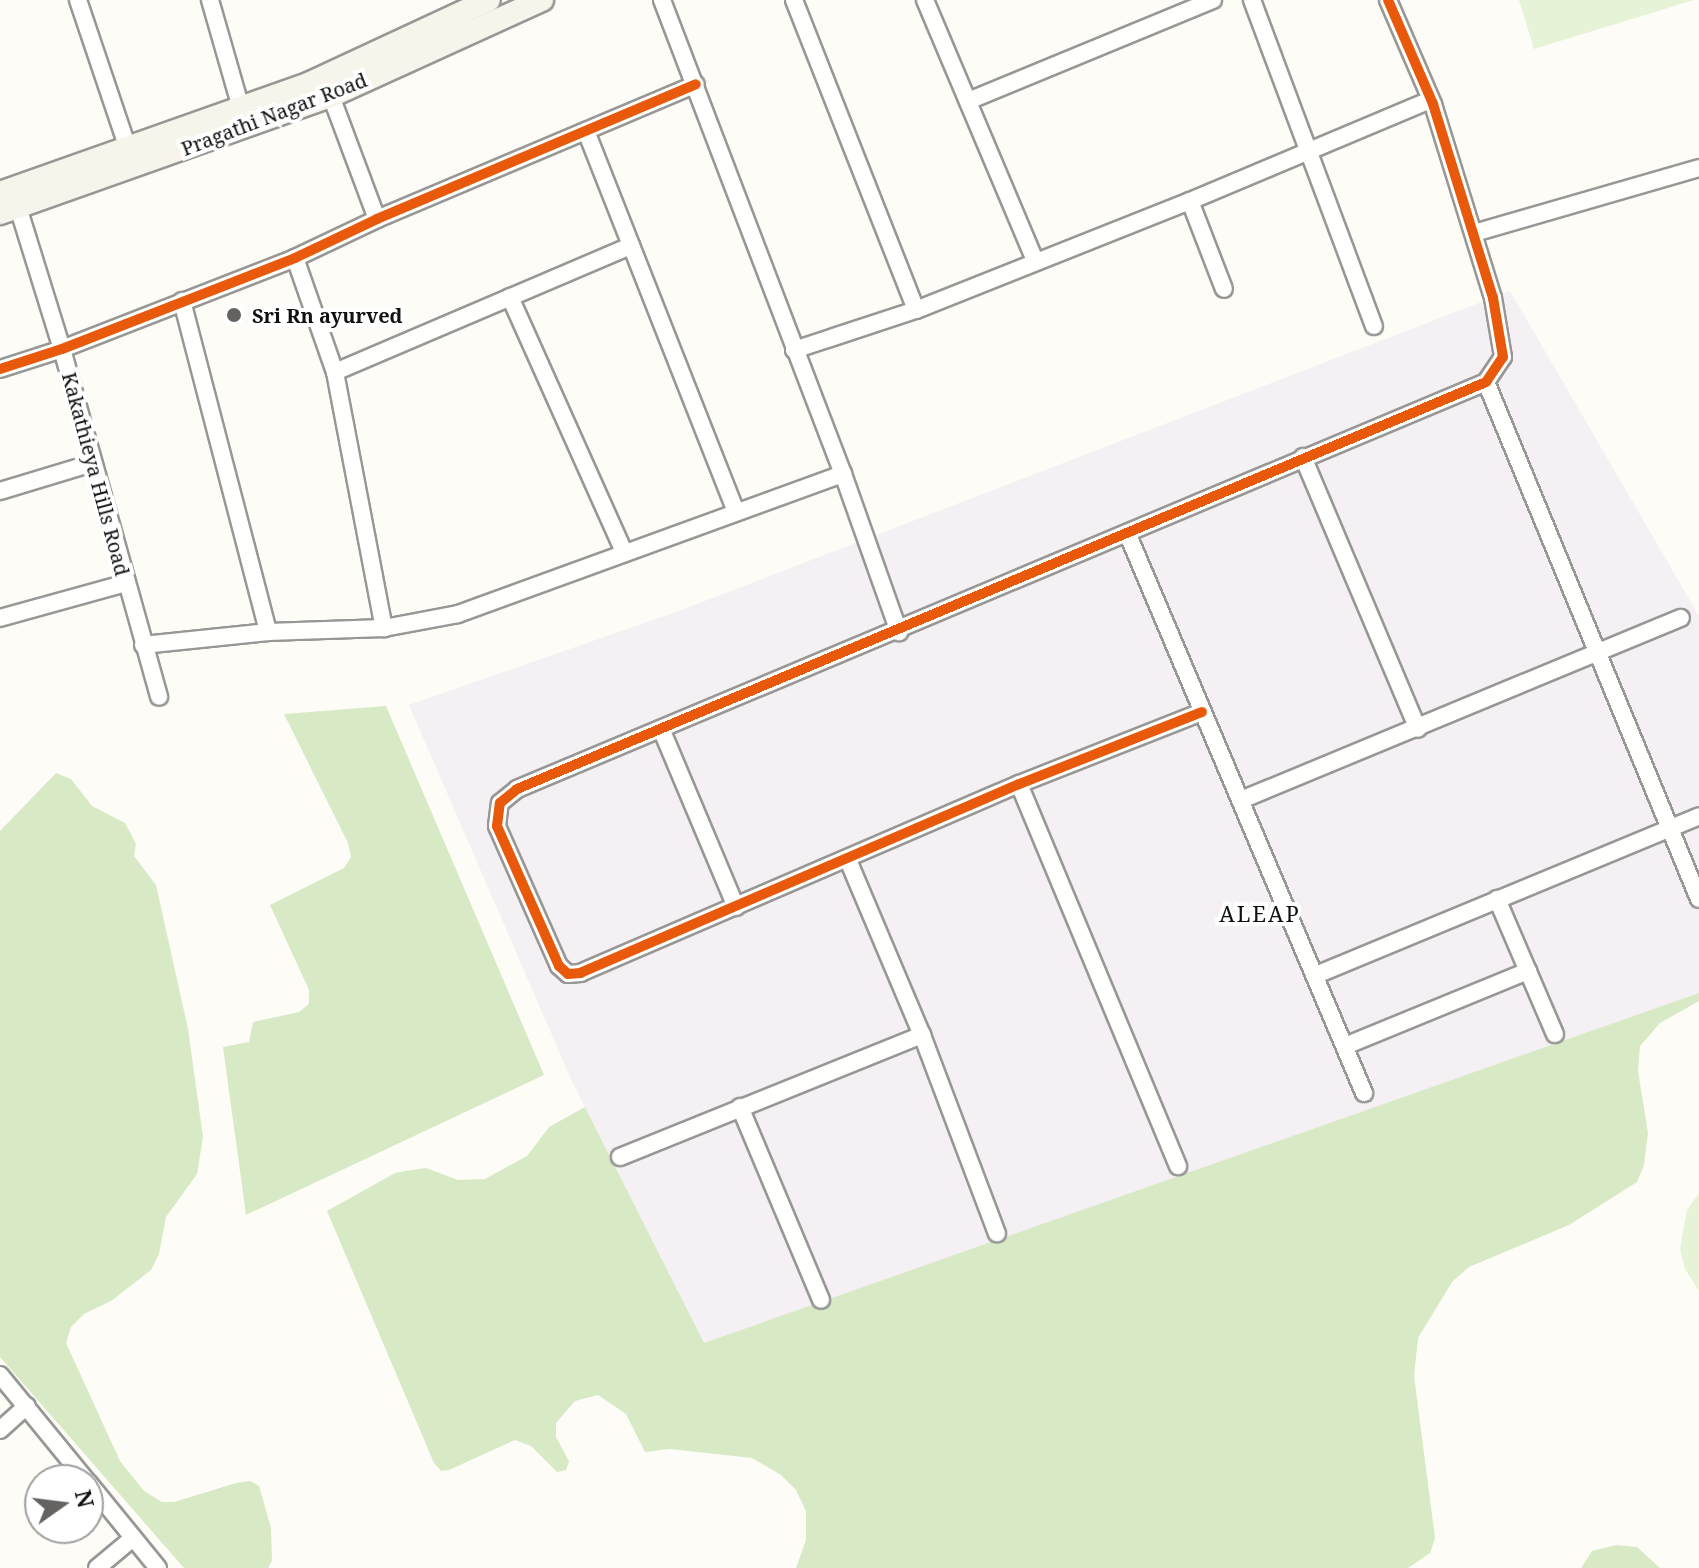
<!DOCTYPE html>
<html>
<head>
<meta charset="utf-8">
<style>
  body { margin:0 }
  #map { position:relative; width:1699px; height:1568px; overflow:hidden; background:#fdfcf7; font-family:"Noto Serif",serif }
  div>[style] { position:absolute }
  .industrial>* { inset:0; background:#f5f0f3 }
  .green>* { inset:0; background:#e7f3d7 }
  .forest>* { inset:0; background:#d8eac5 }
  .roads { filter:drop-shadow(2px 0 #979795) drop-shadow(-2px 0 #979795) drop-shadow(0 2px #979795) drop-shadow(0 -2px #979795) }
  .street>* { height:16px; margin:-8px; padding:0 8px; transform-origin:8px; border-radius:8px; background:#fffffe }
  .secondary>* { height:22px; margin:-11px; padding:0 11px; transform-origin:11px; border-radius:11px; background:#f6f4eb }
  .cycleway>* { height:10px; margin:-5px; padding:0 5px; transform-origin:5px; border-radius:5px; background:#e8590c }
  .dots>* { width:22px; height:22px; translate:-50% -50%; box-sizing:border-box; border:4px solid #fff; border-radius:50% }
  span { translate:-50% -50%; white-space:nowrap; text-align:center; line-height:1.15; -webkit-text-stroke:8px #fff; paint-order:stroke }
  .street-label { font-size:20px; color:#111 }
  .poi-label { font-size:20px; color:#111; font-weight:700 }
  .left { translate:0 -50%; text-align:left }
  .neighbourhood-label { font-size:22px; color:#111; letter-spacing:2px }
  .north { position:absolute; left:24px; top:1464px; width:80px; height:80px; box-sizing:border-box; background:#fff; border:2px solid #a0a0a0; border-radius:50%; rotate:76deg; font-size:22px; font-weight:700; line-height:32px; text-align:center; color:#111 }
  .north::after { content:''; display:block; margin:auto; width:28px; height:36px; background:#646362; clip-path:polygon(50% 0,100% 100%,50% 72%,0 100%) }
</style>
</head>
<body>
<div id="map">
  <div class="industrial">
    <div style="clip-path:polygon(1510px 291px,1699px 616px,1699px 993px,704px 1344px,571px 1079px,409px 705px,679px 611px)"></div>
  </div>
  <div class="green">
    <div style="clip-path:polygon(1519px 0,1694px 0,1534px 49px)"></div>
    <div style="clip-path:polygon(1699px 1193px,1699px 1291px,1685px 1269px,1680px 1249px,1687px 1210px)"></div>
  </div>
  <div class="forest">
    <div style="clip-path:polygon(386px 706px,544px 1075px,246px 1215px,223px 1047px,249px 1042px,253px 1022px,299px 1012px,309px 1004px,309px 990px,270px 905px,344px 868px,351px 857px,348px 843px,284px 714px)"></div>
    <div style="clip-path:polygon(56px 773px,71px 779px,92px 806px,125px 823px,136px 844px,134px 856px,156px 885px,188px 1029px,203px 1137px,197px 1174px,166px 1217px,159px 1254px,151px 1270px,111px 1301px,84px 1314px,71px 1327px,66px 1343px,120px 1461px,144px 1491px,162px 1502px,174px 1502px,236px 1483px,250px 1481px,259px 1486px,271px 1528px,272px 1561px,268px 1568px,184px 1568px,0 1357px,0 831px)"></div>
    <div style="clip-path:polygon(1699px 993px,1699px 1001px,1660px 1023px,1640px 1046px,1638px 1071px,1648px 1133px,1644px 1165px,1637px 1182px,1569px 1225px,1469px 1267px,1452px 1282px,1418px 1338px,1414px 1376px,1435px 1538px,1430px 1553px,1408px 1568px,796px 1568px,806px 1540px,806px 1511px,796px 1490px,781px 1475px,752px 1458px,670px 1449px,645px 1452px,626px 1414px,598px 1395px,575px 1401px,556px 1423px,556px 1437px,569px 1461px,566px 1470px,557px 1472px,531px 1446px,515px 1440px,449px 1470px,441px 1471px,434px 1463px,327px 1211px,395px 1173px,406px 1171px,426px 1168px,458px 1180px,485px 1179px,527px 1156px,549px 1127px,585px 1107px,704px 1343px)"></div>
    <div style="clip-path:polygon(1616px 1545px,1637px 1547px,1660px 1568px,1581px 1568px,1592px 1551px)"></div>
  </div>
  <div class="roads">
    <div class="street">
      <div style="left:78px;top:0;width:157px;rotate:71.4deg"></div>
      <div style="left:210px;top:0;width:112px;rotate:74deg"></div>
      <div style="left:662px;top:0;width:507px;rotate:69.1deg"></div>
      <div style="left:843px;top:474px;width:168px;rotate:70.5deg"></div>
      <div style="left:794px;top:0;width:333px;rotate:68.5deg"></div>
      <div style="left:925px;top:0;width:283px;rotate:67.1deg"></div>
      <div style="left:1252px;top:0;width:348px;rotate:69.5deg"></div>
      <div style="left:331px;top:96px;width:131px;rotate:69.5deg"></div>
      <div style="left:968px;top:101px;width:265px;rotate:-22.4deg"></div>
      <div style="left:586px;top:131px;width:409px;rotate:68.5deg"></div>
      <div style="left:1190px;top:201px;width:94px;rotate:68.9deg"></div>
      <div style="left:18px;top:207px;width:149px;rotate:72.8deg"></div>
      <div style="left:62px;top:349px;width:361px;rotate:74.4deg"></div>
      <div style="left:1474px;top:233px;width:234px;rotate:-16.1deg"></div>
      <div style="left:295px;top:258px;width:121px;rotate:70.7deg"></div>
      <div style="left:335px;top:372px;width:261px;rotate:79.2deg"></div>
      <div style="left:510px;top:297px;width:279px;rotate:65.9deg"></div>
      <div style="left:182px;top:301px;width:342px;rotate:75.4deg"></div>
      <div style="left:794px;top:350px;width:128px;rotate:-18.2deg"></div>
      <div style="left:916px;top:310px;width:295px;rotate:-21.7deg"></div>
      <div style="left:1190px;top:201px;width:260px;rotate:-22.8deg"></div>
      <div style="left:0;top:369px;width:65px;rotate:-17.9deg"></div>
      <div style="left:62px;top:349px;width:250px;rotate:-21.3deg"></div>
      <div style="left:295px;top:258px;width:91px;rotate:-25.4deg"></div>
      <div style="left:377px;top:219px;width:346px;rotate:-22.9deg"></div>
      <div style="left:335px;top:372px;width:322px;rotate:-23.1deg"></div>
      <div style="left:1486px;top:382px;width:559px;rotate:67.61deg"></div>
      <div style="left:1303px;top:457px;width:295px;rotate:67.1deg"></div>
      <div style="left:0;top:491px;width:97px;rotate:-16.8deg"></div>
      <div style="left:1128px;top:535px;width:606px;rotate:67.07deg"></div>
      <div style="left:0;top:618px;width:131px;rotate:-15.5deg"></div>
      <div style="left:143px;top:645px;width:126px;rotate:-5.9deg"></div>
      <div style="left:268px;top:632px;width:116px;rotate:-2deg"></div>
      <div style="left:384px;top:628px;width:75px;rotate:-10.7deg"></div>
      <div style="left:458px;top:614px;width:410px;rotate:-20deg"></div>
      <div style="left:1202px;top:712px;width:197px;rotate:158.5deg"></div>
      <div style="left:1019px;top:784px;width:477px;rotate:156.7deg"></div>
      <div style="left:581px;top:973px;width:13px;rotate:176deg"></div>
      <div style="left:568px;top:974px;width:12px;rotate:-138deg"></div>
      <div style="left:559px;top:966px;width:153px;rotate:-113.9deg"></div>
      <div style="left:497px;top:826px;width:23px;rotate:-83deg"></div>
      <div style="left:500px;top:803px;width:22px;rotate:-39deg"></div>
      <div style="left:517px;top:789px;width:1051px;rotate:-22.78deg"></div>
      <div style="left:1486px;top:382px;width:30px;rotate:-56deg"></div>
      <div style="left:1503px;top:357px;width:60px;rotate:-99.6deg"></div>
      <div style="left:1493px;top:298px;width:203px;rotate:-107.2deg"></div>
      <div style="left:1433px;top:104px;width:113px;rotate:-113.4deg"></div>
      <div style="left:662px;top:731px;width:191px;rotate:67.2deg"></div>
      <div style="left:1019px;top:784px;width:414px;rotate:67.4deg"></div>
      <div style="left:1241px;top:800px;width:476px;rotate:-22.5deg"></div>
      <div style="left:848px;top:860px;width:190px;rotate:67.1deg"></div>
      <div style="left:922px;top:1035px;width:212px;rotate:69.3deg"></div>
      <div style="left:1497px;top:899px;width:147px;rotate:66.8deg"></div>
      <div style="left:1316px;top:975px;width:415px;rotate:-22.5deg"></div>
      <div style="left:1345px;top:1046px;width:198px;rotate:-22.3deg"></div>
      <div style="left:740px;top:1107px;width:209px;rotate:67.2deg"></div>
      <div style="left:620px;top:1157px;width:326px;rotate:-22deg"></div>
      <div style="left:0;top:1375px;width:136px;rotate:50.7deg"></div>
      <div style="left:0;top:1430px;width:36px;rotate:-42deg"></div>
      <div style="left:88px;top:1482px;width:111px;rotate:50.9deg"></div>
      <div style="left:97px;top:1568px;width:47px;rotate:-39.8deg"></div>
    </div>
    <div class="secondary">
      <div style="left:0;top:193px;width:329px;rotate:-19.5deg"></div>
      <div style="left:310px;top:83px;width:197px;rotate:-24.9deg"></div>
      <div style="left:0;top:213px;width:351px;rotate:-19.5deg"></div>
      <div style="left:331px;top:96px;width:232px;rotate:-24.5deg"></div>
    </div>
  </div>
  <div class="cycleway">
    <div style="left:0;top:369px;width:65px;rotate:-17.9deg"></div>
    <div style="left:62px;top:349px;width:250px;rotate:-21.3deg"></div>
    <div style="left:295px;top:258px;width:91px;rotate:-25.4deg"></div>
    <div style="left:377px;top:219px;width:346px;rotate:-22.9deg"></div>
    <div style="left:1202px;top:712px;width:197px;rotate:158.5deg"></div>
    <div style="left:1019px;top:784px;width:477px;rotate:156.7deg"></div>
    <div style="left:581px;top:973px;width:13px;rotate:176deg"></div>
    <div style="left:568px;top:974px;width:12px;rotate:-138deg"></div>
    <div style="left:559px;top:966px;width:153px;rotate:-113.9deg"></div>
    <div style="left:497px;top:826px;width:23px;rotate:-83deg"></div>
    <div style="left:500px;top:803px;width:22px;rotate:-39deg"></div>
    <div style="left:517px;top:789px;width:1051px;rotate:-22.78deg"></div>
    <div style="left:1486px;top:382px;width:30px;rotate:-56deg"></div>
    <div style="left:1503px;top:357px;width:60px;rotate:-99.6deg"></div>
    <div style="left:1493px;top:298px;width:203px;rotate:-107.2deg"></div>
    <div style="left:1433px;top:104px;width:113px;rotate:-113.4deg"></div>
  </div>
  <div class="dots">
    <div style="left:234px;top:315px;background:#646362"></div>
  </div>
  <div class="street-label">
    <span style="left:274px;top:114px;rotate:-21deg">Pragathi Nagar Road</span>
    <span style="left:96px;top:474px;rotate:75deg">Kakathieya Hills Road</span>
  </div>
  <div class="poi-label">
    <span class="left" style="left:252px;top:315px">Sri Rn ayurved</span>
  </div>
  <div class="neighbourhood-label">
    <span style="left:1260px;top:914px">ALEAP</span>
  </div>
  <div class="north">N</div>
</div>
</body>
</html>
